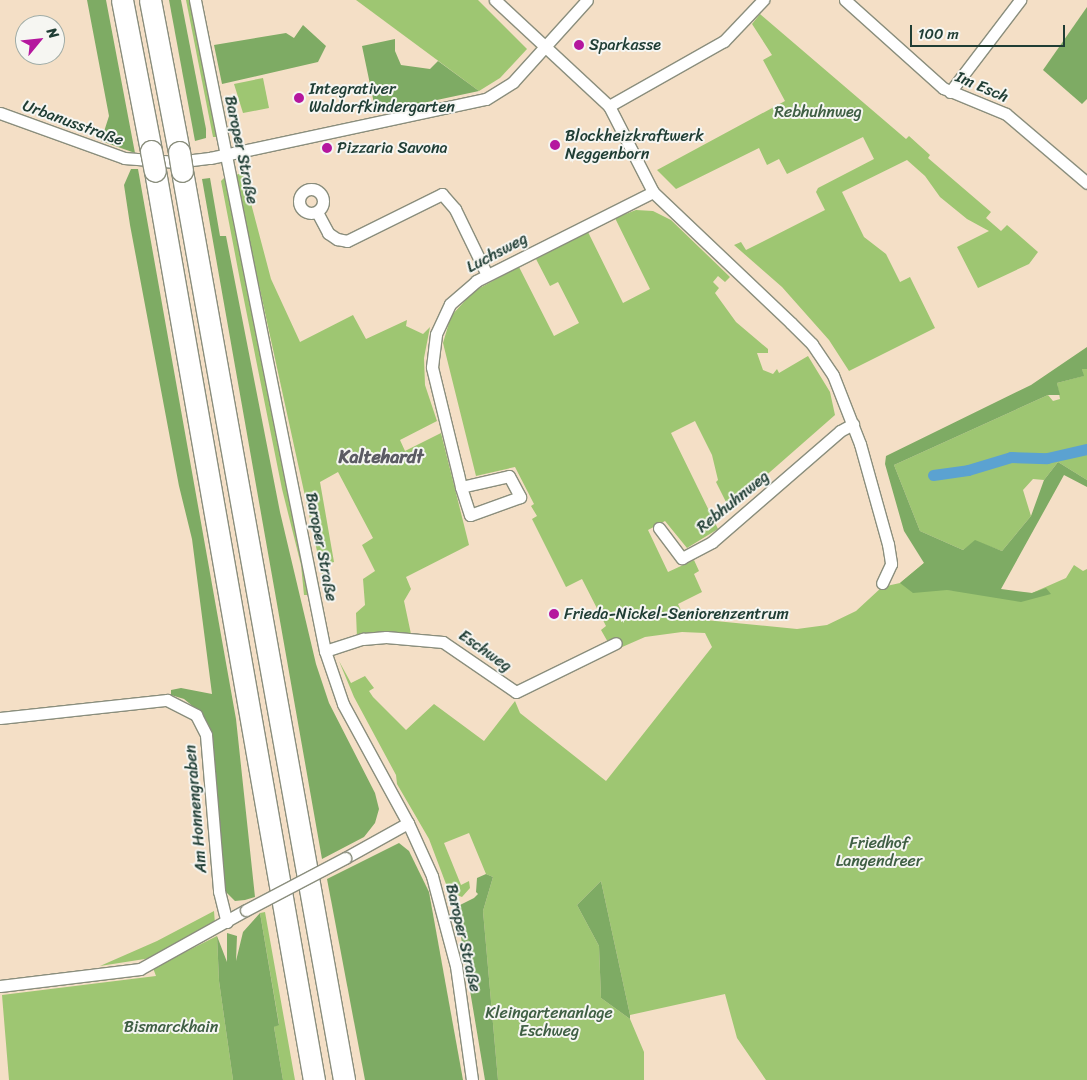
<!DOCTYPE html>
<html>
<head>
<meta charset="utf-8">
<style>
  body { margin:0 }
  #map { position:relative; width:1087px; height:1080px; overflow:hidden; background:#f4dfc6; font-family:Sriracha,sans-serif }
  div>[style] { position:absolute }
  .green>* { inset:0; background:#9ec672 }
  .forest>* { inset:0; background:#7eab64 }
  .canal>* { height:11px; margin:-5.5px; padding:0 5.5px; transform-origin:5.5px; border-radius:5.5px; background:#5ba2d1 }
  .roads { filter:drop-shadow(1px 0 #8a8e7d) drop-shadow(-1px 0 #8a8e7d) drop-shadow(0 1px #8a8e7d) drop-shadow(0 -1px #8a8e7d) }
  .street>* { height:11px; margin:-5.5px; padding:0 5.5px; transform-origin:5.5px; border-radius:5.5px; background:#fff }
  .street>.ring { margin:-5.5px; padding:0; box-sizing:content-box; background:none; border:11px solid #fff; border-radius:50% }
  .highway>* { height:21px; margin:-10.5px; padding:0 10.5px; transform-origin:10.5px; border-radius:10.5px; background:#fff }
  .bridges { filter:drop-shadow(1px 0 #8a8e7d) drop-shadow(-1px 0 #8a8e7d) drop-shadow(0 1px #8a8e7d) drop-shadow(0 -1px #8a8e7d) }
  .street-bridge>* { height:11px; margin:-5.5px; padding:0 5.5px; transform-origin:5.5px; border-radius:5.5px; background:#fff }
  .highway-bridge>* { height:21px; margin:-10.5px; padding:0 10.5px; transform-origin:10.5px; border-radius:10.5px; background:#fff }
  .dots>* { width:14px; height:14px; translate:-50% -50%; box-sizing:border-box; border:2px solid #f6f6f2; border-radius:50% }
  span { translate:-50% -50%; white-space:nowrap; text-align:center; line-height:1.15; -webkit-text-stroke:4px #f6f6f2; paint-order:stroke }
  .poi-label { font-size:16px; color:#1f3d34 }
  .left { translate:0 -50%; text-align:left }
  .street-label { font-size:16px; color:#1f3d34 }
  .park-label { font-size:16px; color:#3f5f44 }
  .neighbourhood-label { font-size:18px; color:#5b5b63; font-weight:700 }
  .north { position:absolute; left:15px; top:15px; width:50px; height:50px; box-sizing:border-box; background:#f6f6f2; border:1px solid #a0aca6; border-radius:50%; rotate:62deg; font-size:14px; font-weight:700; line-height:20px; text-align:center; color:#1f3d34 }
  .north::after { content:''; display:block; margin:auto; width:18px; height:22px; background:#b5179e; clip-path:polygon(50% 0,100% 100%,50% 72%,0 100%) }
  .scale { position:absolute; left:910px; top:25px; width:155px; height:22px; box-sizing:border-box; border:2px solid #1f3d34; border-top:0; padding-left:6px; font-size:15px; line-height:18px; white-space:nowrap; color:#1f3d34; -webkit-text-stroke:4px #f6f6f2; paint-order:stroke }
</style>
</head>
<body>
<div id="map">
  <div class="green">
    <div style="clip-path:polygon(186px 0,190px 0,217px 137px,213px 137px)"></div>
    <div style="clip-path:polygon(356px 0,478px 0,527px 49px,500px 78px,479px 91px)"></div>
    <div style="clip-path:polygon(760px 14px,906px 139px,909px 136px,930px 155px,928px 158px,991px 212px,986px 218px,1001px 231px,1007px 225px,1038px 252px,1029px 264px,978px 288px,957px 247px,989px 231px,967px 219px,940px 197px,925px 176px,907px 160px,842px 192px,864px 237px,886px 254px,900px 282px,910px 277px,935px 328px,849px 371px,829px 340px,782px 287px,734px 245px,741px 242px,746px 250px,825px 210px,816px 192px,818px 188px,874px 159px,863px 137px,787px 174px,779px 159px,767px 165px,759px 148px,676px 189px,657px 170px,785px 101px,763px 60px,772px 55px,752px 24px)"></div>
    <div style="clip-path:polygon(263px 78px,269px 108px,243px 113px,234px 84px)"></div>
    <div style="clip-path:polygon(243px 173px,271px 279px,300px 342px,353px 315px,366px 339px,407px 320px,406px 326px,423px 334px,430px 327px,424px 358px,425px 385px,437px 421px,400px 440px,405px 451px,441px 433px,469px 545px,406px 577px,411px 589px,404px 601px,411px 634px,357px 638px,356px 613px,365px 605px,363px 579px,375px 571px,362px 545px,373px 538px,338px 472px,320px 482px,334px 562px,327px 564px,329px 573px,322px 574px,235px 175px)"></div>
    <div style="clip-path:polygon(225px 177px,304px 565px,308px 595px,304px 595px,301px 565px,282px 489px,240px 280px,221px 181px)"></div>
    <div style="clip-path:polygon(636px 210px,653px 211px,671px 220px,730px 277px,725px 282px,718px 276px,713px 282px,719px 288px,715px 293px,736px 322px,768px 349px,768px 353px,757px 353px,763px 370px,773px 374px,777px 369px,779px 373px,808px 356px,830px 392px,835px 415px,729px 508px,716px 482px,718px 480px,712px 455px,695px 421px,671px 433px,718px 529px,687px 548px,665px 521px,648px 530px,668px 572px,694px 560px,699px 571px,694px 574px,702px 592px,678px 604px,685px 618px,797px 629px,827px 625px,856px 611px,882px 587px,900px 583px,924px 563px,947px 590px,1032px 593px,1066px 578px,1074px 565px,1083px 571px,1087px 569px,1087px 1080px,766px 1080px,737px 1038px,725px 994px,630px 1015px,601px 881px,577px 905px,599px 946px,601px 998px,630px 1019px,644px 1052px,644px 1080px,498px 1080px,483px 911px,493px 877px,486px 874px,469px 833px,444px 843px,461px 885px,469px 881px,470px 888px,462px 897px,449px 892px,429px 839px,397px 784px,396px 775px,354px 697px,339px 661px,351px 683px,365px 676px,374px 688px,369px 691px,373px 697px,406px 730px,434px 704px,484px 741px,515px 701px,520px 713px,606px 781px,712px 647px,705px 633px,682px 632px,645px 637px,613px 651px,601px 630px,606px 626px,582px 579px,566px 587px,532px 519px,537px 516px,531px 506px,534px 504px,515px 467px,476px 476px,443px 343px,451px 316px,474px 291px,519px 267px,554px 336px,579px 323px,558px 282px,550px 286px,536px 259px,588px 232px,623px 303px,650px 289px,615px 218px)"></div>
    <div style="clip-path:polygon(1087px 368px,1087px 480px,1058px 462px,1044px 480px,1033px 479px,1023px 490px,1031px 516px,1002px 551px,975px 541px,963px 550px,920px 531px,894px 465px,1048px 395px,1053px 401px,1060px 399px,1057px 383px,1083px 376px,1082px 369px)"></div>
    <div style="clip-path:polygon(214px 911px,215px 924px,151px 958px,100px 966px,157px 941px)"></div>
    <div style="clip-path:polygon(265px 912px,295px 1080px,283px 1080px,274px 1027px,279px 1024px,260px 913px)"></div>
    <div style="clip-path:polygon(217px 936px,219px 981px,233px 1080px,9px 1080px,2px 995px,156px 976px,153px 968px)"></div>
  </div>
  <div class="forest">
    <div style="clip-path:polygon(87px 0,106px 0,135px 153px,101px 141px,109px 116px)"></div>
    <div style="clip-path:polygon(169px 0,181px 0,206px 129px,206px 138px,195px 141px)"></div>
    <div style="clip-path:polygon(1087px 7px,1087px 99px,1082px 104px,1043px 70px)"></div>
    <div style="clip-path:polygon(303px 25px,326px 46px,318px 62px,222px 84px,214px 45px,286px 33px,294px 38px)"></div>
    <div style="clip-path:polygon(395px 39px,395px 51px,401px 65px,430px 69px,438px 61px,479px 91px,376px 113px,362px 46px)"></div>
    <div style="clip-path:polygon(131px 169px,138px 169px,236px 719px,255px 897px,245px 900px,235px 901px,224px 890px,213px 738px,208px 724px,201px 713px,184px 699px,171px 695px,171px 690px,181px 688px,212px 694px,192px 539px,179px 486px,130px 225px,124px 185px)"></div>
    <div style="clip-path:polygon(210px 178px,220px 236px,226px 236px,280px 512px,316px 664px,329px 703px,375px 793px,379px 809px,375px 823px,364px 837px,322px 859px,202px 179px)"></div>
    <div style="clip-path:polygon(1087px 347px,1087px 369px,1082px 369px,1084px 376px,1057px 383px,1060px 395px,1048px 395px,894px 465px,920px 531px,963px 550px,975px 540px,1002px 551px,1031px 516px,1044px 480px,1058px 462px,1087px 480px,1087px 487px,1064px 475px,1001px 589px,1032px 593px,1046px 588px,1051px 594px,1021px 602px,947px 590px,913px 593px,900px 583px,924px 563px,904px 531px,885px 464px,886px 456px,1031px 385px)"></div>
    <div style="clip-path:polygon(399px 843px,409px 851px,429px 892px,463px 1080px,365px 1080px,327px 879px)"></div>
    <div style="clip-path:polygon(486px 874px,493px 877px,483px 911px,498px 1080px,485px 1080px,456px 907px,474px 898px,478px 894px,476px 892px,477px 878px)"></div>
    <div style="clip-path:polygon(601px 881px,630px 1015px,630px 1019px,601px 998px,599px 946px,577px 905px)"></div>
    <div style="clip-path:polygon(260px 913px,279px 1025px,274px 1027px,283px 1080px,233px 1080px,219px 981px,217px 936px,227px 962px,227px 933px,237px 936px,236px 961px,243px 932px)"></div>
  </div>
  <div class="canal">
    <div style="left:933px;top:475px;width:35px;rotate:-8deg"></div>
    <div style="left:968px;top:470px;width:45px;rotate:-16.8deg"></div>
    <div style="left:1011px;top:457px;width:36px;rotate:2deg"></div>
    <div style="left:1047px;top:458px;width:41px;rotate:-12.7deg"></div>
  </div>
  <div class="roads">
    <div class="street">
      <div style="left:195px;top:0;width:664px;rotate:78.71deg"></div>
      <div style="left:325px;top:651px;width:56px;rotate:71.2deg"></div>
      <div style="left:343px;top:704px;width:136px;rotate:61.4deg"></div>
      <div style="left:408px;top:823px;width:58px;rotate:65.6deg"></div>
      <div style="left:432px;top:876px;width:93px;rotate:75.1deg"></div>
      <div style="left:456px;top:966px;width:115px;rotate:82deg"></div>
      <div style="left:495px;top:0;width:156px;rotate:42.9deg"></div>
      <div style="left:609px;top:106px;width:97px;rotate:62.9deg"></div>
      <div style="left:653px;top:192px;width:190px;rotate:43.5deg"></div>
      <div style="left:791px;top:323px;width:30px;rotate:45deg"></div>
      <div style="left:812px;top:344px;width:37px;rotate:56deg"></div>
      <div style="left:833px;top:375px;width:74px;rotate:68.6deg"></div>
      <div style="left:860px;top:444px;width:104px;rotate:74.4deg"></div>
      <div style="left:888px;top:544px;width:20px;rotate:81deg"></div>
      <div style="left:891px;top:564px;width:21px;rotate:115deg"></div>
      <div style="left:845px;top:0;width:132px;rotate:41.9deg"></div>
      <div style="left:943px;top:88px;width:68px;rotate:22.4deg"></div>
      <div style="left:1006px;top:114px;width:106px;rotate:40.4deg"></div>
      <div style="left:950px;top:92px;width:116px;rotate:-52.7deg"></div>
      <div style="left:609px;top:106px;width:132px;rotate:-29.5deg"></div>
      <div style="left:724px;top:41px;width:57px;rotate:-46.4deg"></div>
      <div style="left:0;top:113px;width:132px;rotate:19.9deg"></div>
      <div style="left:124px;top:158px;width:52px;rotate:4.4deg"></div>
      <div style="left:176px;top:162px;width:34px;rotate:-7deg"></div>
      <div style="left:210px;top:158px;width:282px;rotate:-12.1deg"></div>
      <div style="left:486px;top:99px;width:32px;rotate:-32deg"></div>
      <div style="left:513px;top:82px;width:110px;rotate:-47.9deg"></div>
      <div class="ring" style="left:299px;top:189px;width:13px;height:13px"></div>
      <div style="left:317px;top:212px;width:24px;rotate:62deg"></div>
      <div style="left:328px;top:233px;width:11px;rotate:34deg"></div>
      <div style="left:337px;top:239px;width:10px;rotate:11deg"></div>
      <div style="left:347px;top:241px;width:106px;rotate:-26.3deg"></div>
      <div style="left:442px;top:194px;width:20px;rotate:49deg"></div>
      <div style="left:455px;top:209px;width:73px;rotate:64.1deg"></div>
      <div style="left:461px;top:487px;width:49px;rotate:-12.9deg"></div>
      <div style="left:509px;top:476px;width:24px;rotate:62deg"></div>
      <div style="left:520px;top:497px;width:53px;rotate:160.2deg"></div>
      <div style="left:470px;top:515px;width:29px;rotate:-108deg"></div>
      <div style="left:461px;top:487px;width:13px;rotate:-103deg"></div>
      <div style="left:458px;top:474px;width:110px;rotate:-103.7deg"></div>
      <div style="left:432px;top:367px;width:33px;rotate:-83deg"></div>
      <div style="left:436px;top:334px;width:33px;rotate:-65deg"></div>
      <div style="left:450px;top:304px;width:35px;rotate:-41deg"></div>
      <div style="left:476px;top:281px;width:198px;rotate:-26.7deg"></div>
      <div style="left:659px;top:528px;width:38px;rotate:53deg"></div>
      <div style="left:682px;top:558px;width:34px;rotate:-28deg"></div>
      <div style="left:712px;top:542px;width:169px;rotate:-40.9deg"></div>
      <div style="left:840px;top:431px;width:15px;rotate:-28deg"></div>
      <div style="left:325px;top:651px;width:40px;rotate:-18deg"></div>
      <div style="left:363px;top:639px;width:23px;rotate:-5deg"></div>
      <div style="left:386px;top:637px;width:57px;rotate:5deg"></div>
      <div style="left:443px;top:642px;width:88px;rotate:34.4deg"></div>
      <div style="left:516px;top:692px;width:111px;rotate:-26.1deg"></div>
      <div style="left:0;top:718px;width:168px;rotate:-6.2deg"></div>
      <div style="left:167px;top:700px;width:33px;rotate:27deg"></div>
      <div style="left:196px;top:715px;width:22px;rotate:63deg"></div>
      <div style="left:206px;top:735px;width:157px;rotate:85.2deg"></div>
      <div style="left:219px;top:891px;width:32px;rotate:76deg"></div>
      <div style="left:345px;top:858px;width:72px;rotate:-29.1deg"></div>
      <div style="left:0;top:986px;width:141px;rotate:-6.9deg"></div>
      <div style="left:140px;top:969px;width:121px;rotate:-29.1deg"></div>
    </div>
    <div class="highway">
      <div style="left:122px;top:0;width:154px;rotate:79.1deg"></div>
      <div style="left:150px;top:0;width:155px;rotate:79.2deg"></div>
      <div style="left:155px;top:171px;width:923px;rotate:80.08deg"></div>
      <div style="left:182px;top:171px;width:923px;rotate:79.89deg"></div>
    </div>
  </div>
  <div class="bridges">
    <div class="street-bridge">
      <div style="left:246px;top:910px;width:112px;rotate:-27.7deg"></div>
    </div>
    <div class="highway-bridge">
      <div style="left:151px;top:151px;width:20px;rotate:79deg"></div>
      <div style="left:179px;top:152px;width:19px;rotate:81deg"></div>
    </div>
  </div>
  <div class="dots">
    <div style="left:579px;top:45px;background:#b5179e"></div>
    <div style="left:299px;top:98px;background:#b5179e"></div>
    <div style="left:555px;top:145px;background:#b5179e"></div>
    <div style="left:327px;top:148px;background:#b5179e"></div>
    <div style="left:554px;top:614px;background:#b5179e"></div>
  </div>
  <div class="poi-label">
    <span class="left" style="left:589px;top:45px">Sparkasse</span>
    <span class="left" style="left:309px;top:98px">Integrativer<br>Waldorfkindergarten</span>
    <span class="left" style="left:565px;top:145px">Blockheizkraftwerk<br>Neggenborn</span>
    <span class="left" style="left:337px;top:148px">Pizzaria Savona</span>
    <span class="left" style="left:564px;top:614px">Frieda-Nickel-Seniorenzentrum</span>
  </div>
  <div class="street-label">
    <span style="left:982px;top:87px;rotate:23deg">Im Esch</span>
    <span style="left:73px;top:123px;rotate:20deg">Urbanusstraße</span>
    <span style="left:241px;top:150px;rotate:78deg">Baroper Straße</span>
    <span style="left:497px;top:253px;rotate:-28deg">Luchsweg</span>
    <span style="left:733px;top:502px;rotate:-39deg">Rebhuhnweg</span>
    <span style="left:321px;top:547px;rotate:79deg">Baroper Straße</span>
    <span style="left:485px;top:651px;rotate:35deg">Eschweg</span>
    <span style="left:196px;top:809px;rotate:-95deg">Am Honnengraben</span>
    <span style="left:463px;top:938px;rotate:77deg">Baroper Straße</span>
  </div>
  <div class="park-label">
    <span style="left:818px;top:112px">Rebhuhnweg</span>
    <span style="left:879px;top:852px">Friedhof<br>Langendreer</span>
    <span style="left:549px;top:1022px">Kleingartenanlage<br>Eschweg</span>
    <span style="left:171px;top:1027px">Bismarckhain</span>
  </div>
  <div class="neighbourhood-label">
    <span style="left:381px;top:457px">Kaltehardt</span>
  </div>
  <div class="north">N</div>
  <div class="scale">100 m</div>
</div>
</body>
</html>
